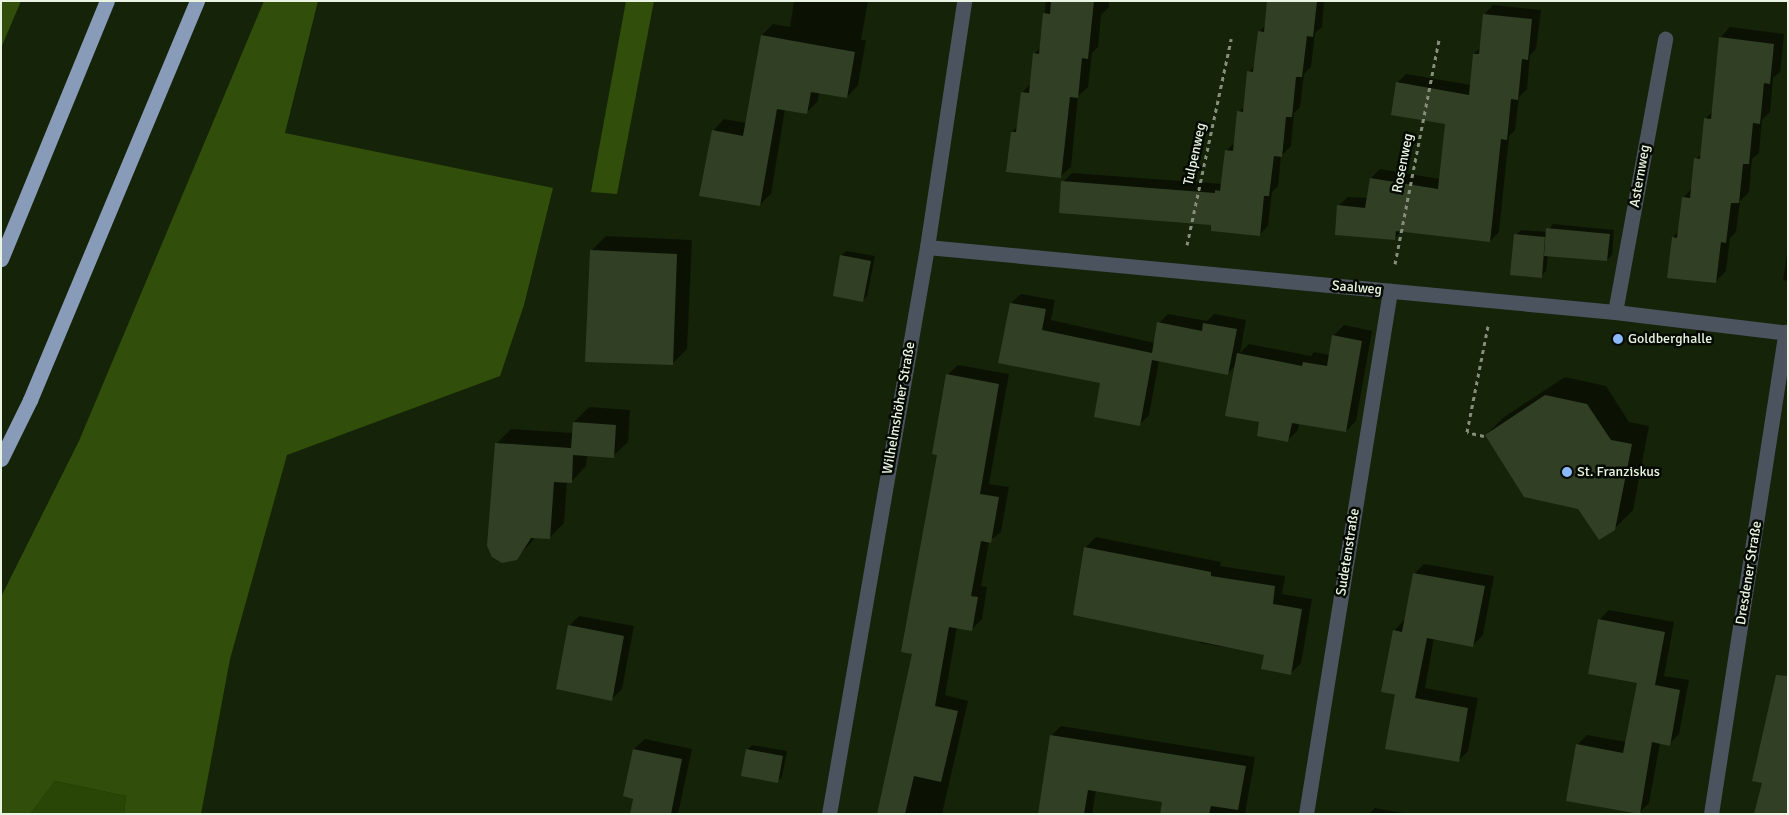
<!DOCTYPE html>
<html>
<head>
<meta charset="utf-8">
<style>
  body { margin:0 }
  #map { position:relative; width:1789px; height:815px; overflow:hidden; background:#152308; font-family:Signika,sans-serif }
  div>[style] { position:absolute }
  .green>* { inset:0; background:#2a4606 }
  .forest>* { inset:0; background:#314f0a }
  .shadow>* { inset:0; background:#0007 }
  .building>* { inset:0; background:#314024 }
  .path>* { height:3px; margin-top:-1.5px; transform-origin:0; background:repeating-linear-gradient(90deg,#84907a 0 4px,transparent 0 8px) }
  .minor>* { height:15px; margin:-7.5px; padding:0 7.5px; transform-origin:7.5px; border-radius:7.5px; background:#4b535f }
  .highway>* { height:15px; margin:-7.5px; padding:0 7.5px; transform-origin:7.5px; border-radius:7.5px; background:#889cba }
  .dots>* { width:14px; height:14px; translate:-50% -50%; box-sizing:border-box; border:2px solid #050a02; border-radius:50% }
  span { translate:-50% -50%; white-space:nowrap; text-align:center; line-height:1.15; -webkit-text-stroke:5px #050a02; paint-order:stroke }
  .street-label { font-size:14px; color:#eaf4e3 }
  .poi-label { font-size:14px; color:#eaf4e3 }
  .left { translate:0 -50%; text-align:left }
  .frame { position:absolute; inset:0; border:2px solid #eaf4e3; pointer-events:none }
</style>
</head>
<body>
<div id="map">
  <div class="green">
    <div style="clip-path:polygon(55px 781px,126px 796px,124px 814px,30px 814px)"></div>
  </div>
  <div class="forest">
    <div style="clip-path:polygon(1px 1px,21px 1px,1px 48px)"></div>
    <div style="clip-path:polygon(264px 1px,318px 1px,285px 133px,553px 188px,524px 305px,500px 376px,287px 455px,230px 659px,201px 814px,124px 814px,126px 796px,55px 781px,30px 814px,1px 814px,1px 597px,79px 441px)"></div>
    <div style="clip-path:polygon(626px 1px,654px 1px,617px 194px,591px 192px)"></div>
  </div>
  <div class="shadow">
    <div style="clip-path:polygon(794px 1px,868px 1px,861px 40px,866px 40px,858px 85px,847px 97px,819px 92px,818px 101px,806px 113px,785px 109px,771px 194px,759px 205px,713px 131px,724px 119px,746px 123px,762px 35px,773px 24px,790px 27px)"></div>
    <div style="clip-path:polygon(1046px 1px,1109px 1px,1109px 7px,1101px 15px,1098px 47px,1092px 53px,1088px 87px,1078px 96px,1071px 167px,1060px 177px,1012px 132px,1018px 126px,1022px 93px,1031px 83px,1035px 53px,1041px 47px)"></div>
    <div style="clip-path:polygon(1268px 1px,1324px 1px,1322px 27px,1315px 33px,1311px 67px,1304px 74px,1300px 107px,1294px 113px,1291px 146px,1281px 156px,1278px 186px,1272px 192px,1268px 226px,1259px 235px,1063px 182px,1072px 173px,1222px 184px,1226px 151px,1236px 141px,1239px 112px,1245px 106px,1249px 72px,1255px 65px,1259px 32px,1266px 25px)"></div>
    <div style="clip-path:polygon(1493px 5px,1541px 10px,1536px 49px,1530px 55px,1527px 89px,1519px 97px,1515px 130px,1509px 136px,1499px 232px,1490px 241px,1402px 231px,1394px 239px,1338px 206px,1348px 197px,1368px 198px,1371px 178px,1380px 169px,1440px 179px,1446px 123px,1397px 83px,1406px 74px,1471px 85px,1474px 54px,1481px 47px,1484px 15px)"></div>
    <div style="clip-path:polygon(1730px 27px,1784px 34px,1780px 72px,1773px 78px,1770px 112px,1762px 120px,1759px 153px,1752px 159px,1749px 192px,1740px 201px,1736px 232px,1730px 238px,1726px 271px,1716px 281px,1673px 237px,1679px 231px,1683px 198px,1692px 188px,1696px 159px,1702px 153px,1705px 119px,1713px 111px,1720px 38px)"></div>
    <div style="clip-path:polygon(1553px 224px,1614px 230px,1612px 255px,1607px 260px,1548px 255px,1546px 271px,1541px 276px,1516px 235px,1521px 230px,1547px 232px)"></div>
    <div style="clip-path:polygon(606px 236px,692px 240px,687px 349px,672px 364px,591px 251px)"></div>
    <div style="clip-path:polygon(1788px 248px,1788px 281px,1783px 280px)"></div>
    <div style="clip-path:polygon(846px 251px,875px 256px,867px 296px,862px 301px,841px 256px)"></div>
    <div style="clip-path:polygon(1021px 294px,1055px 300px,1051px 320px,1155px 343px,1159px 323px,1168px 314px,1207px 321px,1214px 314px,1246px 320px,1240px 353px,1249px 344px,1311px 356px,1314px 352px,1330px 355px,1333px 336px,1344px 325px,1372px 331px,1356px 421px,1346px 431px,1299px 423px,1298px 430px,1288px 440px,1261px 422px,1236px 365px,1228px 373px,1159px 361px,1149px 415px,1139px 425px,1102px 382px,1000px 362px,1011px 303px)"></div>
    <div style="clip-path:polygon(958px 365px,1009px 374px,989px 484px,1009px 487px,1001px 532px,989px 541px,981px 586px,987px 587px,982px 619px,971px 630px,957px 627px,945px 695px,968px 701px,942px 814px,878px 814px,914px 653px,947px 375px)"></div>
    <div style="clip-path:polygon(1565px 377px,1606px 386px,1629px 422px,1649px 426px,1633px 510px,1614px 529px,1579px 508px,1486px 435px,1504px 417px)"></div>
    <div style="clip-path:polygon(589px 407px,630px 410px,628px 442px,613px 456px,587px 455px,586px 466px,572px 481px,567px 481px,564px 523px,549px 538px,536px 537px,516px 559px,496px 444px,511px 429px,573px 433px,574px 422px)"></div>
    <div style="clip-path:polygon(1096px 537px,1221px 562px,1220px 566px,1285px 576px,1282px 594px,1312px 599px,1301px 663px,1291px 673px,1265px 654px,1200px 643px,1201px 640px,1085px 548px)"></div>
    <div style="clip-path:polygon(1424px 564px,1494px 576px,1483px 635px,1473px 645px,1434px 638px,1425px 688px,1478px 698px,1468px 751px,1458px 761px,1396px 695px,1394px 631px,1404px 620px,1414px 574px)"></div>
    <div style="clip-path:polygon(1609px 610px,1674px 622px,1664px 676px,1689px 680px,1679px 734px,1669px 744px,1660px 743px,1649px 803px,1639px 813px,1577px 745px,1587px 735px,1627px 742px,1638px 682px,1599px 620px)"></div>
    <div style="clip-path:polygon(579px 616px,634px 626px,622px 689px,612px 699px,569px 626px)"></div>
    <div style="clip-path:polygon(1061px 726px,1255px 757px,1245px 814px,1162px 814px,1164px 801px,1096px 790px,1092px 814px,1039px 814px,1051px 736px)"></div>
    <div style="clip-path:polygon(645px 739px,692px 749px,678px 814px,632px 814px,634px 749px)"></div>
    <div style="clip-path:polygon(752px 745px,787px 751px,782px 777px,777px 782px,747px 750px)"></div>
    <div style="clip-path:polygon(1375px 808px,1409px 814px,1369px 814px)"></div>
  </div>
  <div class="building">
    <div style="clip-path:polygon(1051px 1px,1094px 1px,1088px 59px,1082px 58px,1078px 98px,1070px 97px,1061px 178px,1006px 172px,1011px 132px,1016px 132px,1021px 92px,1029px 93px,1033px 53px,1039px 54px,1043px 13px,1050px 14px)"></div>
    <div style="clip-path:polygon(1267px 1px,1317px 1px,1313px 37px,1307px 36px,1302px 77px,1296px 77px,1292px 117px,1286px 117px,1282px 157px,1274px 156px,1269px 196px,1264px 196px,1260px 236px,1211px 231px,1211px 225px,1059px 213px,1061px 181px,1215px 193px,1215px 190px,1220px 191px,1225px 150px,1233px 151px,1237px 111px,1243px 112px,1247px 71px,1253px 72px,1258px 31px,1264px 32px)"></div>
    <div style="clip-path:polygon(1483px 14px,1532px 19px,1528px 60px,1522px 59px,1518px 100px,1511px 99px,1507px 140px,1501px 139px,1490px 242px,1396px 231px,1395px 240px,1335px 235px,1337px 205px,1365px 208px,1370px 178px,1438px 189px,1445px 124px,1391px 115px,1396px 82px,1469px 95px,1473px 54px,1479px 54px)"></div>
    <div style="clip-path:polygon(761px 35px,855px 52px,847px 98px,811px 92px,807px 114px,777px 109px,760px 206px,699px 196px,712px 130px,743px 136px)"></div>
    <div style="clip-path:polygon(1719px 37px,1774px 44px,1770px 84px,1764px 83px,1760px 124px,1753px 123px,1749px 164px,1743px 164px,1739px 203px,1731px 203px,1726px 243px,1721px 242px,1716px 283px,1667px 278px,1672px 237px,1677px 238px,1682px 197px,1690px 198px,1694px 158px,1700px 159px,1704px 118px,1711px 119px)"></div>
    <div style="clip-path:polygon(1546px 228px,1610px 234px,1607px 261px,1544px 256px)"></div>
    <div style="clip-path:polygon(1514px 234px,1545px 237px,1542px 278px,1510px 275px)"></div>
    <div style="clip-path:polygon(590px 250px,677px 254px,673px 365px,585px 362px)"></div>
    <div style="clip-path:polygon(840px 255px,871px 261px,863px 302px,833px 296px)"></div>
    <div style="clip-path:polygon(1010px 303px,1046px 309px,1042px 330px,1152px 353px,1157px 322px,1202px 331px,1203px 323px,1237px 329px,1228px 375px,1152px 360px,1140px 426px,1094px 417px,1100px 383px,998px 363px)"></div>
    <div style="clip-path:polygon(1332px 335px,1362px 341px,1346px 432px,1292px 423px,1288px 442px,1257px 436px,1259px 422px,1225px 416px,1237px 353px,1302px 366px,1303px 362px,1327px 366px)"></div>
    <div style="clip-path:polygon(946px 374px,999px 384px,980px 494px,999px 497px,991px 543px,981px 541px,971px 596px,978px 597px,972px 631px,949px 627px,935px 706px,958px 711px,941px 782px,914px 776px,905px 814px,877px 814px,912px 654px,901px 652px,937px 455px,932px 454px)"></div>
    <div style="clip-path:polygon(1545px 395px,1587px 404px,1611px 440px,1632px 444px,1615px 530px,1599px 540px,1578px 509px,1524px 497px,1485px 435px)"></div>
    <div style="clip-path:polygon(573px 422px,616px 425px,614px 458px,573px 455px,572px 483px,554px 482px,550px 539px,531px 538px,517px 560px,502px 563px,492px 557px,487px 546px,495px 443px,571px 448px)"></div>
    <div style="clip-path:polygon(1084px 547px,1211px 572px,1211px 576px,1275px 586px,1273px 604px,1302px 609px,1291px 675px,1261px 669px,1264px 655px,1073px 615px)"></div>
    <div style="clip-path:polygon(1413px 573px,1485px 586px,1473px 647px,1427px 638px,1415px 698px,1468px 708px,1459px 762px,1385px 749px,1395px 694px,1403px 696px,1381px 692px,1393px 630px,1402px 632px)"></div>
    <div style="clip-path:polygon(1598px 619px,1665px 632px,1655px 685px,1680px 690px,1670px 746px,1652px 742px,1640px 814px,1566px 801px,1576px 744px,1623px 753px,1637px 683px,1588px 674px)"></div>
    <div style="clip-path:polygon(568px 625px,624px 636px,612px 701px,556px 689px)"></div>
    <div style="clip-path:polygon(1776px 675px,1788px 676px,1788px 814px,1754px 814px,1762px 783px,1752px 781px)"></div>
    <div style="clip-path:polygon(1050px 735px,1246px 766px,1238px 810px,1211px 806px,1209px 814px,1160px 814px,1162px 802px,1088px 790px,1084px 814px,1038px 814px)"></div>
    <div style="clip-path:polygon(633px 749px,682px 759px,671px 814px,630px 814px,633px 799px,623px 796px)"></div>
    <div style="clip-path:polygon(746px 749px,783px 756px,778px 783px,741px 776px)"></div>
  </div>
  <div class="path">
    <div style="left:1187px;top:245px;width:211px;rotate:-77.9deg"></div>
    <div style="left:1395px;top:264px;width:229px;rotate:-78.9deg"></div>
    <div style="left:1484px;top:436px;width:17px;rotate:-167deg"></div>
    <div style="left:1467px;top:432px;width:108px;rotate:-78.8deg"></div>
  </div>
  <div class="minor">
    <div style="left:927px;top:247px;width:691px;rotate:5.4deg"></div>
    <div style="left:1615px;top:312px;width:174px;rotate:6.9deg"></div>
    <div style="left:1615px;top:312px;width:278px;rotate:-79.6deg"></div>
    <div style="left:829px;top:814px;width:575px;rotate:-80.19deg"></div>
    <div style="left:927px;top:247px;width:249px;rotate:-81.4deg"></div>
    <div style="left:1306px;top:814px;width:530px;rotate:-80.88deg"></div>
    <div style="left:1711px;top:814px;width:488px;rotate:-81.2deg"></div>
  </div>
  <div class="highway">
    <div style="left:1px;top:259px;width:279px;rotate:-67.7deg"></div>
    <div style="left:1px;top:459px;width:66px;rotate:-63.8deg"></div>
    <div style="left:30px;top:400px;width:433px;rotate:-67.3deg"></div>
  </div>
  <div class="dots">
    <div style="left:1618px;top:339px;background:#8cb9fc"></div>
    <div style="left:1567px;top:472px;background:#8cb9fc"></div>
  </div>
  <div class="street-label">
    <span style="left:1195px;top:154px;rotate:-78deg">Tulpenweg</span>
    <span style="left:1403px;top:163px;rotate:-79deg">Rosenweg</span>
    <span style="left:1640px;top:176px;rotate:-80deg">Asternweg</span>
    <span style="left:1357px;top:288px;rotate:5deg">Saalweg</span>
    <span style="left:899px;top:408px;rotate:-80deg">Wilhelmshöher Straße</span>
    <span style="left:1348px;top:552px;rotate:-81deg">Sudetenstraße</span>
    <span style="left:1749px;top:573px;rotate:-81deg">Dresdener Straße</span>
  </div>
  <div class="poi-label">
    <span class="left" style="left:1628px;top:339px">Goldberghalle</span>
    <span class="left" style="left:1577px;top:472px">St. Franziskus</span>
  </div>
  <div class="frame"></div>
</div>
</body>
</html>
